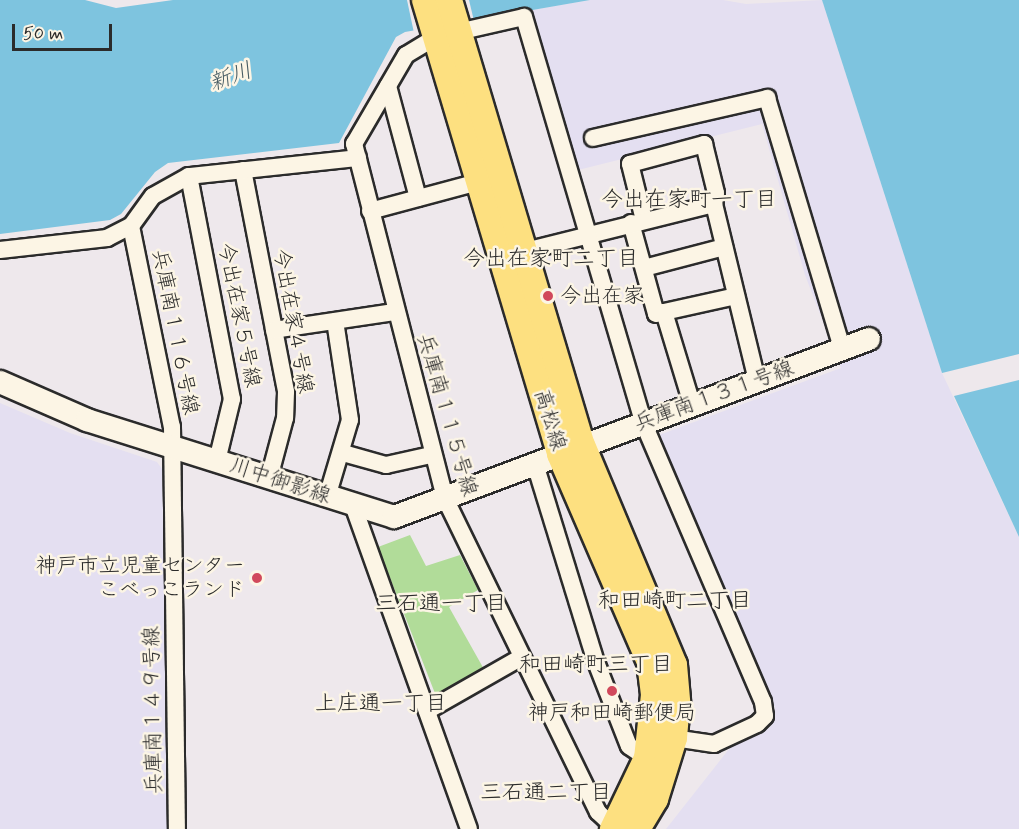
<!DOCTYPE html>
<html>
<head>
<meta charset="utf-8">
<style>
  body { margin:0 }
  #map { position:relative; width:1019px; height:829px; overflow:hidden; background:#eee8ec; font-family:Mynerve,"Klee One",sans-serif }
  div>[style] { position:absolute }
  .built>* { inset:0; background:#e4dff1 }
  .green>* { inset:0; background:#b1dc99 }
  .water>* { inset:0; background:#7ec4df }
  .pier>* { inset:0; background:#eee8ec }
  .roads { filter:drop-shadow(2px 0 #2b2b2b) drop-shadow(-2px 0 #2b2b2b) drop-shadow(0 2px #2b2b2b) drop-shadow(0 -2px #2b2b2b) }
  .street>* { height:16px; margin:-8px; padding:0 8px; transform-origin:8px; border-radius:8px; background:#fcf5e5 }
  .secondary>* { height:22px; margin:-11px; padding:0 11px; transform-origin:11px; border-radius:11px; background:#fcf5e5 }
  .primary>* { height:26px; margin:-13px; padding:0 13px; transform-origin:13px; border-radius:13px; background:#fde080 }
  .dots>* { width:16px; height:16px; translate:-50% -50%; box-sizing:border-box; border:3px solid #fcf5e5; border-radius:50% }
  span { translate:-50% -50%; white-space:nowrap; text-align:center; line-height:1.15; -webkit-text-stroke:5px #fcf5e5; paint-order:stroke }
  .poi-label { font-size:21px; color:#2b2b2b }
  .left { translate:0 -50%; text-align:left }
  .right { translate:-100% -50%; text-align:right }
  .street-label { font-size:21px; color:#2b2b2b }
  .water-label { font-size:22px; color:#445961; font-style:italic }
  .neighbourhood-label { font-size:22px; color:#2b2b2b }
  .scale { position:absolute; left:12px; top:24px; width:100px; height:27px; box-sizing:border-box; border:3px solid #2b2b2b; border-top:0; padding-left:8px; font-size:18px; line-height:21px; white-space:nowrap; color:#2b2b2b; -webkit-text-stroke:4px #fcf5e5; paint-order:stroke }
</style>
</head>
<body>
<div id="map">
  <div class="built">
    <div style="clip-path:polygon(590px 0,723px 0,746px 4px,822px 0,942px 373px,1019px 537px,1019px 829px,666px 829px,733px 744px,770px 727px,775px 708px,659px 435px,841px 368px,805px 275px,762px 124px,574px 171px,531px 10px)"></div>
    <div style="clip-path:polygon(0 403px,70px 433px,157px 462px,162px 469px,168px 829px,0 829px)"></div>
  </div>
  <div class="green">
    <div style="clip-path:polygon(410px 535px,426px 566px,460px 555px,478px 590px,449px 607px,485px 671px,443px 696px,436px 696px,378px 547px)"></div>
  </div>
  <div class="water">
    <div style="clip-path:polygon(0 0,85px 0,116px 8px,173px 0,590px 0,405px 32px,396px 37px,339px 143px,168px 163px,155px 172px,121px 214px,110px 220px,0 234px)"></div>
    <div style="clip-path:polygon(822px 0,1019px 0,1019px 354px,942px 373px)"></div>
    <div style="clip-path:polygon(1019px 380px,1019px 537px,954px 396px)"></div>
  </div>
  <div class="pier">
    <div style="clip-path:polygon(407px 0,469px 0,474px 21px,414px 33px)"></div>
  </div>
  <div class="roads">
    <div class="street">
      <div style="left:388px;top:86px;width:116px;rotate:75deg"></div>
      <div style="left:593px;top:138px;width:179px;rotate:-12.9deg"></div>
      <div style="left:767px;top:98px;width:261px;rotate:73.3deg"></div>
      <div style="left:243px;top:170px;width:226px;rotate:79deg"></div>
      <div style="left:286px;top:392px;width:26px;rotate:92deg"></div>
      <div style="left:285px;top:418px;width:62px;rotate:104.9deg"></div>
      <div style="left:189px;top:176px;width:227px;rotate:79.1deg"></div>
      <div style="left:232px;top:399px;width:64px;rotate:103.6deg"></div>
      <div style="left:370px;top:211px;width:112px;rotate:-15deg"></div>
      <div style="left:644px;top:220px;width:58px;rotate:-104deg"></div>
      <div style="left:630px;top:164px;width:77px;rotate:-15.1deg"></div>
      <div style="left:704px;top:144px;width:50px;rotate:76.2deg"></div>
      <div style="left:716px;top:193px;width:11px;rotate:100deg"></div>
      <div style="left:631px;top:223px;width:94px;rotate:74.6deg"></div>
      <div style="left:656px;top:314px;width:8px;rotate:-14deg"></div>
      <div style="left:664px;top:312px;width:96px;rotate:73.1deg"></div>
      <div style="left:131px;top:226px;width:205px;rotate:78.5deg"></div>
      <div style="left:172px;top:427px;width:402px;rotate:89.3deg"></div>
      <div style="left:0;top:250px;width:108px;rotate:-6.4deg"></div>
      <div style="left:107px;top:238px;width:27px;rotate:-27deg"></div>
      <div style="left:131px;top:226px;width:37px;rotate:-54deg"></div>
      <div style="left:153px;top:196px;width:41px;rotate:-29.1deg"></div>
      <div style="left:189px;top:176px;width:170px;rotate:-6.1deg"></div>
      <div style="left:521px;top:252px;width:199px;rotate:-14deg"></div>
      <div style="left:714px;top:204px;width:182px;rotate:76.3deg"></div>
      <div style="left:644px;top:268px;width:83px;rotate:-14.7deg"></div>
      <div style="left:664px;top:312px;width:74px;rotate:-12.5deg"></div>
      <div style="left:274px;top:330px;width:122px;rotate:-8.5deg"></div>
      <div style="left:343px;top:453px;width:45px;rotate:15.6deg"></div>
      <div style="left:386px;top:465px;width:46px;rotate:-12.5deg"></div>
      <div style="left:535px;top:464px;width:207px;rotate:72.9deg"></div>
      <div style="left:596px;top:662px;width:90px;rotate:68.6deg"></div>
      <div style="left:629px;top:746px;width:22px;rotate:34deg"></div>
      <div style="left:327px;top:497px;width:80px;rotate:-73.4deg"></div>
      <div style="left:350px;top:420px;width:100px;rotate:-98.6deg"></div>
      <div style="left:353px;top:505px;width:344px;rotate:70.3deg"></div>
      <div style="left:427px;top:711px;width:107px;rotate:-29.7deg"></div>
      <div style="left:614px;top:827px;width:22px;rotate:-137deg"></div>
      <div style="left:598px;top:812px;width:349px;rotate:-116deg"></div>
      <div style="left:445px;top:498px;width:366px;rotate:-104.4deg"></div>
      <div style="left:354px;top:144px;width:103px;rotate:-59.7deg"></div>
      <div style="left:406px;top:55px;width:35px;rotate:-31deg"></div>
      <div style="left:436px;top:37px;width:90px;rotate:-12.8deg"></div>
      <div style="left:524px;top:17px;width:422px;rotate:73.6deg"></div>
      <div style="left:643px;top:422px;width:305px;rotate:66.8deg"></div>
      <div style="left:763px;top:702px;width:14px;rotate:82deg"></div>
      <div style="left:765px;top:716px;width:11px;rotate:135deg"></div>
      <div style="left:757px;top:724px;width:47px;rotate:155.1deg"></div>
      <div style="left:714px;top:744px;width:40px;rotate:-171.5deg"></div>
    </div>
    <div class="secondary">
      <div style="left:0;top:382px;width:95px;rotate:23.6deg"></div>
      <div style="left:87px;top:420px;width:322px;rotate:17.5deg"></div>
      <div style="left:394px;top:517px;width:507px;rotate:-20.54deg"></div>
    </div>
    <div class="primary">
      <div style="left:425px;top:0;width:474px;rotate:73.4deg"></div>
      <div style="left:560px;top:454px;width:227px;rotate:66.6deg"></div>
      <div style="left:650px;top:662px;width:33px;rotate:83deg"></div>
      <div style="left:654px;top:695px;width:63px;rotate:96.3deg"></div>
      <div style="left:647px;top:758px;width:79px;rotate:115.6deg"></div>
      <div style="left:449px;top:0;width:464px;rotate:73.4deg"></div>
      <div style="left:582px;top:445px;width:238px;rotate:67.3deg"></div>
      <div style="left:674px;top:665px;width:38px;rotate:85deg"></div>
      <div style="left:677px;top:703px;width:35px;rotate:95deg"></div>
      <div style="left:674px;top:738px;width:64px;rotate:107.3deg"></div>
      <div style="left:655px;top:799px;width:35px;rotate:121deg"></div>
    </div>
  </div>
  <div class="dots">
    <div style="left:548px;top:296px;background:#d1495b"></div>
    <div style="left:257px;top:578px;background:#d1495b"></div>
    <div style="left:612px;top:691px;background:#d1495b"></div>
  </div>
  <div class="poi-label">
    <span class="left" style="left:560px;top:296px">今出在家</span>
    <span class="right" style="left:245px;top:578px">神戸市立児童センター<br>こべっこランド</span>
    <span style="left:612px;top:713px">神戸和田崎郵便局</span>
  </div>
  <div class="street-label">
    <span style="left:239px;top:315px;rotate:79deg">今出在家５号線</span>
    <span style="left:293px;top:321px;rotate:80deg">今出在家４号線</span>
    <span style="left:175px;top:332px;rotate:79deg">兵庫南１１６号線</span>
    <span style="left:714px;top:396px;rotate:-20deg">兵庫南１３１号線</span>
    <span style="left:447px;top:415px;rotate:74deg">兵庫南１１５号線</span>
    <span style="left:550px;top:420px;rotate:73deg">高松線</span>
    <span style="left:280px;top:481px;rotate:18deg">川中御影線</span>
    <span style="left:153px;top:710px;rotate:-91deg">兵庫南１４９号線</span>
  </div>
  <div class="water-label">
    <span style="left:231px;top:78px;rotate:-20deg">新川</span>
  </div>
  <div class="neighbourhood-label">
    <span style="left:689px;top:201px">今出在家町一丁目</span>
    <span style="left:551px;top:260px">今出在家町二丁目</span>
    <span style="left:675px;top:602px">和田崎町二丁目</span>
    <span style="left:441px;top:605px">三石通一丁目</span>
    <span style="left:596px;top:666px">和田崎町三丁目</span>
    <span style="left:381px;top:705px">上庄通一丁目</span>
    <span style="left:546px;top:794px">三石通二丁目</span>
  </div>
  <div class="scale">50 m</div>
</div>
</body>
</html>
